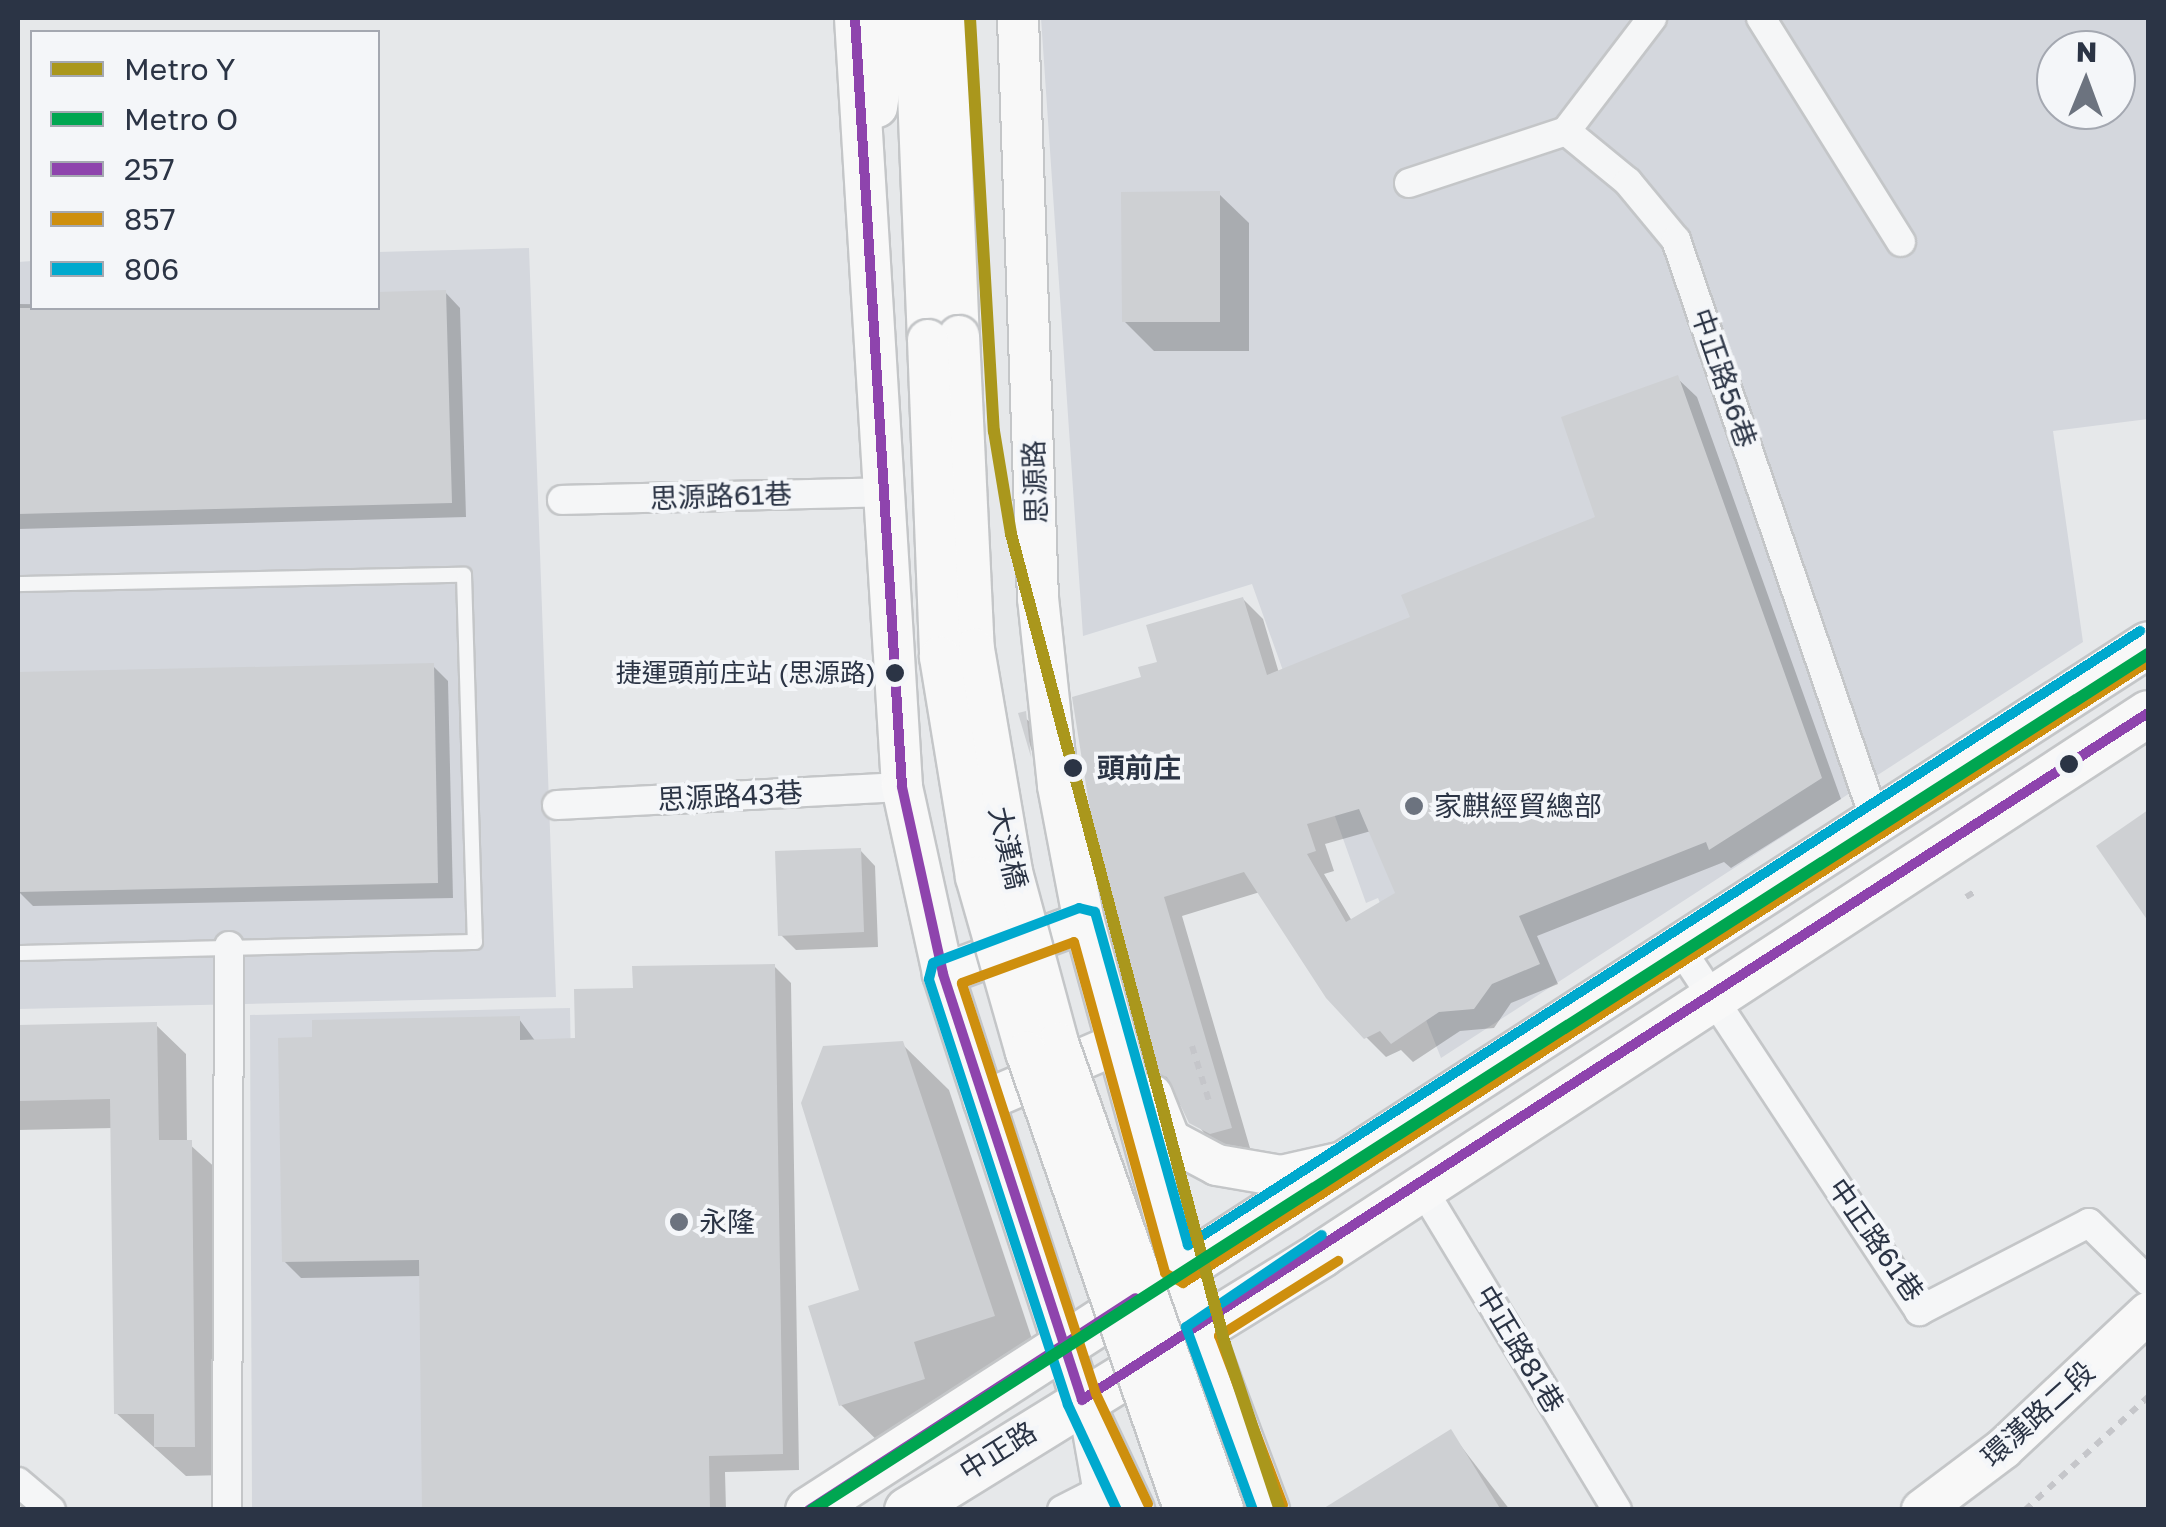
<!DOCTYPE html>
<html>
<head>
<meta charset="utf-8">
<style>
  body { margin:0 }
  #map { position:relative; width:2166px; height:1527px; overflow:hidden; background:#e6e8ea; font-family:"Golos Text","Noto Sans TC",sans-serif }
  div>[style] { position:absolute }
  .built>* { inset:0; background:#d4d7dd }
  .shadow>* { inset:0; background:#0003 }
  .building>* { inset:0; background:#ced0d3 }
  .path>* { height:6px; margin-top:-3px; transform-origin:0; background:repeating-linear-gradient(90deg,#c5c6ca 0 8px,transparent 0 16px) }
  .roads { filter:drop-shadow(2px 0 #c4c6c8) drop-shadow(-2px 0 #c4c6c8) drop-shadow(0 2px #c4c6c8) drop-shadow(0 -2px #c4c6c8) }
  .lane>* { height:14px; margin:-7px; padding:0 7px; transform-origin:7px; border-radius:7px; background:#f5f6f7 }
  .street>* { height:28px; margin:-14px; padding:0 14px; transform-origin:14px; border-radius:14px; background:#f5f6f7 }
  .secondary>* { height:40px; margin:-20px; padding:0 20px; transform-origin:20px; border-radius:20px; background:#f8f8f8 }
  .primary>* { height:45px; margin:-22.5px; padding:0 22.5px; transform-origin:22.5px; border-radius:22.5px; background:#f8f8f8 }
  .bridges { filter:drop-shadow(2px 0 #c4c6c8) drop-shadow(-2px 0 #c4c6c8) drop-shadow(0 2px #c4c6c8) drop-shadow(0 -2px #c4c6c8) }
  .secondary-bridge>* { height:40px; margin:-20px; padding:0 20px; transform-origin:20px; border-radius:20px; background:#f8f8f8 }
  .bus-1>* { height:10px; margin:-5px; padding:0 5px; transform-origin:5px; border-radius:5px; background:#8e44ad }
  .bus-2>* { height:10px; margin:-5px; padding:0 5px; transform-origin:5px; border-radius:5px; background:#ce8f0e }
  .bus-3>* { height:10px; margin:-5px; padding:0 5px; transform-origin:5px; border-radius:5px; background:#00a9ce }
  .metro-1>* { height:12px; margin:-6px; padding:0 6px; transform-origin:6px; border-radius:6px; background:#aa971c }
  .metro-2>* { height:12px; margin:-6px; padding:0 6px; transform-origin:6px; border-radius:6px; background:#00a651 }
  .dots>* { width:28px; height:28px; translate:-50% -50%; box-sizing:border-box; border:5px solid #f4f6f9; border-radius:50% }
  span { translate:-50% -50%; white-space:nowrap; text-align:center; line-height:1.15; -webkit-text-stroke:8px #f4f6f9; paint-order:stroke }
  .bus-label { font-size:26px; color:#2b3445 }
  .right { translate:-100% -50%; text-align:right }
  .street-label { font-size:28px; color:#2b3445 }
  .stop-label { font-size:28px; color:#2b3445; font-weight:700 }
  .left { translate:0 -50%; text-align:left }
  .poi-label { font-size:28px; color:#2b3445 }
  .frame { position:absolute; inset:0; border:20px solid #2b3445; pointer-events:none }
  .legend { position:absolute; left:30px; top:30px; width:350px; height:280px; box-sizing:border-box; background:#f4f6f9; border:2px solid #a4a8b1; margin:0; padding:12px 18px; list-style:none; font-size:30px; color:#2b3445 }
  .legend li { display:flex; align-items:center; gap:20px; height:50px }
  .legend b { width:50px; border:2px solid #a4a8b1 }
  .north { position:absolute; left:2036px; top:30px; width:100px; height:100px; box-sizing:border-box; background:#f4f6f9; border:2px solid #a4a8b1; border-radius:50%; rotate:1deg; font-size:28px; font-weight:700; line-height:40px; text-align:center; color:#2b3445 }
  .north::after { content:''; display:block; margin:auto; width:35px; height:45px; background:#6c737f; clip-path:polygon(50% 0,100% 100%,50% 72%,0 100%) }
</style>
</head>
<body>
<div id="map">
  <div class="built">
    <div style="clip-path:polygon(evenodd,1041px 18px,2148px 18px,2148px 419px,2053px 431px,2083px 642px,1441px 1058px,1378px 898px,1366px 903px,1252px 584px,1083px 636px,1041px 18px,2056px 50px,2116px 50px,2116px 110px,2056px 110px,2056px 50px)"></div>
    <div style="clip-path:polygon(529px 248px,556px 997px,18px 1009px,18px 262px,32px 261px,32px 308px,378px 308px,378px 252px)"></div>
    <div style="clip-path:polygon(570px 1008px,578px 1509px,252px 1509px,250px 1015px)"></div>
  </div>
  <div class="shadow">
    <div style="clip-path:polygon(1219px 194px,1249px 223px,1249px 351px,1154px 351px,1124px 321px)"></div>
    <div style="clip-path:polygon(445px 292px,460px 308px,466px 517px,18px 529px,18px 304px,378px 308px,378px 294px)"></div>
    <div style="clip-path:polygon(evenodd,1677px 378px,1697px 397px,1841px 799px,1731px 868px,1724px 862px,1537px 936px,1558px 984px,1511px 1003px,1494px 1028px,1460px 1031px,1413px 1062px,1401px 1050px,1386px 1057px,1366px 1037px,1260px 892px,1182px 916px,1250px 1148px,1232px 1153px,1212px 1142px,1152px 1071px,1144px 679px,1243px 599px,1263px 619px,1279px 673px,1413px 618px,1598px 519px,1677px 378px,1371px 831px,1398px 894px,1352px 921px,1324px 874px,1334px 871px,1325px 844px,1371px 831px)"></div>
    <div style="clip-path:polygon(433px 666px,448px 681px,453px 898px,33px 906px,18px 891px,18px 675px)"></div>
    <div style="clip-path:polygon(1021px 715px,1046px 734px,1050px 772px,1033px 755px)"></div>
    <div style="clip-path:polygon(2148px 813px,2148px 916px,2100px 846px)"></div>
    <div style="clip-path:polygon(860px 850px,875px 866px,878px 947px,796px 950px,780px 934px)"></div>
    <div style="clip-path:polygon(774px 966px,791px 983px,799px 1470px,725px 1472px,726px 1510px,424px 1510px,421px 1276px,301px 1278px,284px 1261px,519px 1019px,536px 1042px,578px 1041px,635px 990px)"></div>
    <div style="clip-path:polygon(156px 1025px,186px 1054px,187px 1142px,220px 1172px,224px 1475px,186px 1476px,116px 1413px,113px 1128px,18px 1130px,18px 1027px)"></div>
    <div style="clip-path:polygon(902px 1044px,949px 1090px,1040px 1363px,888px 1451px,841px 1405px)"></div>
    <div style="clip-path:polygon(1451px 1433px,1510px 1510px,1357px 1510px)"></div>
  </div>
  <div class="building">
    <div style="clip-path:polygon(1220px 191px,1220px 322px,1122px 322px,1121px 192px)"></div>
    <div style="clip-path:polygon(446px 290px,452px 503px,18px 514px,18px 308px,378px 308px,378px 292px)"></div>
    <div style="clip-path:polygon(evenodd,1678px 375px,1822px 778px,1709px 850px,1706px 842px,1519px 916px,1540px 964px,1492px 984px,1474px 1009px,1439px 1012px,1391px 1044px,1380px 1031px,1364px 1039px,1326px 998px,1244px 872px,1164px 897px,1232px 1128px,1210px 1134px,1189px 1123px,1167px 1077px,1150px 1072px,1107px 917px,1072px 697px,1141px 677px,1138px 667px,1157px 662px,1146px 625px,1243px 597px,1267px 675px,1410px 617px,1401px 595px,1595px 517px,1561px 417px,1678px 375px,1359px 809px,1395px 893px,1346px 922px,1307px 854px,1316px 851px,1307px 824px,1359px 809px)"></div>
    <div style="clip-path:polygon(434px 663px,438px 883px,18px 892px,18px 672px)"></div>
    <div style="clip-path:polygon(1026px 711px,1031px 757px,1018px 713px)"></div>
    <div style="clip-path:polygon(2148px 810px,2148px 921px,2096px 846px)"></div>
    <div style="clip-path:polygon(861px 848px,864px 932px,778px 936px,775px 851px)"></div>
    <div style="clip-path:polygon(775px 964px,783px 1454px,709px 1456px,710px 1510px,422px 1510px,419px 1260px,282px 1262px,278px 1038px,312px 1037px,312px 1020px,520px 1016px,520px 1040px,575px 1038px,574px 989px,633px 988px,632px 966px)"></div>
    <div style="clip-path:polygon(157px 1022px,159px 1140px,192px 1140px,195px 1447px,154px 1447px,154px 1414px,114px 1414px,110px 1099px,18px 1101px,18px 1025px)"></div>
    <div style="clip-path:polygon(903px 1041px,995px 1316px,914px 1342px,925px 1379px,839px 1406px,808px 1306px,859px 1290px,801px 1103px,823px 1046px)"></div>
    <div style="clip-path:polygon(1451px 1429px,1501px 1510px,1321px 1510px)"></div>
  </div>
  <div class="path">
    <div style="left:1966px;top:897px;width:12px;rotate:-31deg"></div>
    <div style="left:1192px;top:1046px;width:61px;rotate:72.8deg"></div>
    <div style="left:2025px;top:1510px;width:167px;rotate:-42.6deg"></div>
  </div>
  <div class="roads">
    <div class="lane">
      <div style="left:18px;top:584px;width:446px;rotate:-1.2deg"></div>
      <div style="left:464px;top:575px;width:367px;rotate:88.3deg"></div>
      <div style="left:475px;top:942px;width:457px;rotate:178.6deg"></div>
    </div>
    <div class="street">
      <div style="left:1761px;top:18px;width:264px;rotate:58deg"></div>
      <div style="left:1566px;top:131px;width:142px;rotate:-52.7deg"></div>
      <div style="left:1409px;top:183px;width:165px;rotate:-18.3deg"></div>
      <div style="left:1566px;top:131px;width:80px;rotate:39.4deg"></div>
      <div style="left:1628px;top:182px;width:75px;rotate:50.4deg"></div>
      <div style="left:1676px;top:240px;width:613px;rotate:71.06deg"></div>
      <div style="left:562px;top:500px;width:318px;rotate:-1.4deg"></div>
      <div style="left:557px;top:805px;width:345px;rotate:-3deg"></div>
      <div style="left:1680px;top:948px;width:435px;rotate:56.6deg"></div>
      <div style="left:1919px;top:1311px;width:191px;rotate:-27.4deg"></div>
      <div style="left:2089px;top:1223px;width:83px;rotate:44.5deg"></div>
      <div style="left:1422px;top:1188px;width:376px;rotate:58.8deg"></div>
      <div style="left:1087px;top:1431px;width:80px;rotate:80deg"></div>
      <div style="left:18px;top:1482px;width:43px;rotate:40.3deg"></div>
      <div style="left:227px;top:1510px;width:564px;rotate:-89.8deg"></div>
      <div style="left:1062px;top:1510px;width:38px;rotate:-27deg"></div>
    </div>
    <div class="secondary">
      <div style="left:855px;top:18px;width:770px;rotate:86.5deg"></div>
      <div style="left:902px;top:787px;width:191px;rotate:77.6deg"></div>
      <div style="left:943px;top:974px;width:133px;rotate:72.1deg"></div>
      <div style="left:984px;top:1101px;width:315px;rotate:71.9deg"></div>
      <div style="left:1082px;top:1400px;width:122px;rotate:64.7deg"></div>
      <div style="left:915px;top:18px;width:322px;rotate:87.7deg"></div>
      <div style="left:946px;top:18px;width:318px;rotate:87.7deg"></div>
      <div style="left:1018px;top:18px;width:580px;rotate:88.03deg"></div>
      <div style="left:1038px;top:598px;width:189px;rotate:83.9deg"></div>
      <div style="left:1058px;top:786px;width:138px;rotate:79.2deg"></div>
      <div style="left:1084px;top:922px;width:360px;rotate:74.7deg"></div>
      <div style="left:1179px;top:1269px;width:257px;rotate:69.5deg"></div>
      <div style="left:877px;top:107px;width:90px;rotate:-81.7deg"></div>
      <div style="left:943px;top:974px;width:150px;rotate:-20.2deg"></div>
      <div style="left:1152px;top:1095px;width:48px;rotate:68.2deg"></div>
      <div style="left:1170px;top:1140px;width:53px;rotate:28deg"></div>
      <div style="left:1217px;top:1165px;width:65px;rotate:9.8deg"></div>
      <div style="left:1281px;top:1176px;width:59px;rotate:-12.6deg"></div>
      <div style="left:984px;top:1101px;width:145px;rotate:-23.2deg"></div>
      <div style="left:1922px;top:1510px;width:101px;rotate:-37deg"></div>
      <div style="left:2003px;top:1449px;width:199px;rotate:-43.2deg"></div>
    </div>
    <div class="primary">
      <div style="left:808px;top:1510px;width:1595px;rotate:-32.87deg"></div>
      <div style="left:907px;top:1510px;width:487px;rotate:-31.7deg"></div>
      <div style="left:1321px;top:1254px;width:988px;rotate:-33.19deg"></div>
    </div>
  </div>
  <div class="bridges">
    <div class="secondary-bridge">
      <div style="left:959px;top:336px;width:313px;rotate:87.3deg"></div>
      <div style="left:974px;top:649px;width:226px;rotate:80.3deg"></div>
      <div style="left:1012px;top:872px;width:177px;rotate:74.9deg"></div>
      <div style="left:1058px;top:1043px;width:495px;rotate:70.5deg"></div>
      <div style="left:928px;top:340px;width:317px;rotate:87.8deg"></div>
      <div style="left:940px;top:657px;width:223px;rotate:80.7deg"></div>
      <div style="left:976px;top:877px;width:182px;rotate:74.1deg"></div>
      <div style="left:1026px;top:1052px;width:485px;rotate:70.9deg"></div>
    </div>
  </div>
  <div class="bus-1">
    <div style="left:855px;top:18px;width:770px;rotate:86.5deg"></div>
    <div style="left:902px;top:787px;width:191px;rotate:77.6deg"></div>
    <div style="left:943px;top:974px;width:448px;rotate:71.9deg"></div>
    <div style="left:1082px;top:1400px;width:1268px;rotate:-32.8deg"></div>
    <div style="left:809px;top:1510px;width:389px;rotate:-33deg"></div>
  </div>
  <div class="bus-2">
    <div style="left:1148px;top:1504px;width:122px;rotate:-115.3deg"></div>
    <div style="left:1096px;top:1394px;width:432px;rotate:-108.1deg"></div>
    <div style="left:962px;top:983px;width:119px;rotate:-20.1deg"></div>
    <div style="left:1074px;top:942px;width:343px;rotate:74.6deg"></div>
    <div style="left:1165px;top:1273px;width:21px;rotate:29deg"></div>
    <div style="left:1183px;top:1283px;width:1148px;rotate:-32.76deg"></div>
    <div style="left:1283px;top:1505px;width:181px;rotate:-110.7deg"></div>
    <div style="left:1219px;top:1336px;width:141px;rotate:-32.2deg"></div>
  </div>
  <div class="bus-3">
    <div style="left:1117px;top:1510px;width:116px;rotate:-115deg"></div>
    <div style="left:1068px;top:1405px;width:448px;rotate:-108.1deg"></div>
    <div style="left:929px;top:979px;width:16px;rotate:-76deg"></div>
    <div style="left:933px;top:963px;width:156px;rotate:-20.6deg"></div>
    <div style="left:1079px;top:908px;width:16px;rotate:14deg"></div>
    <div style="left:1095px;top:912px;width:346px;rotate:74.4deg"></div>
    <div style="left:1188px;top:1245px;width:1133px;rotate:-32.82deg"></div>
    <div style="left:1253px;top:1510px;width:195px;rotate:-110.1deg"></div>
    <div style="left:1186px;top:1327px;width:164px;rotate:-34.1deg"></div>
  </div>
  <div class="metro-1">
    <div style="left:970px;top:18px;width:414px;rotate:86.7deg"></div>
    <div style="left:994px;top:431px;width:104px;rotate:80.6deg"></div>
    <div style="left:1011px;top:534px;width:838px;rotate:75.2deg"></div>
    <div style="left:1225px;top:1344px;width:175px;rotate:71.7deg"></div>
  </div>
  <div class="metro-2">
    <div style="left:812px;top:1510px;width:1587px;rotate:-32.65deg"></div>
  </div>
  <div class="dots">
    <div style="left:895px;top:673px;background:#2b3445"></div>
    <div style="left:2069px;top:764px;background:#2b3445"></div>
    <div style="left:1073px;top:768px;background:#2b3445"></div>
    <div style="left:1414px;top:806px;background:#6c737f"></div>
    <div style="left:679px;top:1222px;background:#6c737f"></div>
  </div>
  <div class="bus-label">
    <span class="right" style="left:876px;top:673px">捷運頭前庄站 (思源路)</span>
  </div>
  <div class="street-label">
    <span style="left:1724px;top:378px;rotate:71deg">中正路56巷</span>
    <span style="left:1035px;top:482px;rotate:-92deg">思源路</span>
    <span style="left:721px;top:496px;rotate:-2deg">思源路61巷</span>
    <span style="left:730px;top:796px;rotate:-3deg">思源路43巷</span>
    <span style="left:1008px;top:848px;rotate:77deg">大漢橋</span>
    <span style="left:1876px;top:1240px;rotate:55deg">中正路61巷</span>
    <span style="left:1520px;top:1349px;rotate:59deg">中正路81巷</span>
    <span style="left:2038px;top:1414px;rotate:-42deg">環漢路二段</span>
    <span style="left:998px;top:1451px;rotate:-32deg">中正路</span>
  </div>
  <div class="stop-label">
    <span class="left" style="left:1097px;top:768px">頭前庄</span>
  </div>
  <div class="poi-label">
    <span class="left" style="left:1434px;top:806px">家麒經貿總部</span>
    <span class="left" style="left:699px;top:1222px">永隆</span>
  </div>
  <div class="frame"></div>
  <ul class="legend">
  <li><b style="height:12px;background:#aa971c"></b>Metro Y</li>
  <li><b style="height:12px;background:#00a651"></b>Metro O</li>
  <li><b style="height:12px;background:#8e44ad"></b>257</li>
  <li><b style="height:12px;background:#ce8f0e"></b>857</li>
  <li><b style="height:12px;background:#00a9ce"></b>806</li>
  </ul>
  <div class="north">N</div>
</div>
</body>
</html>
